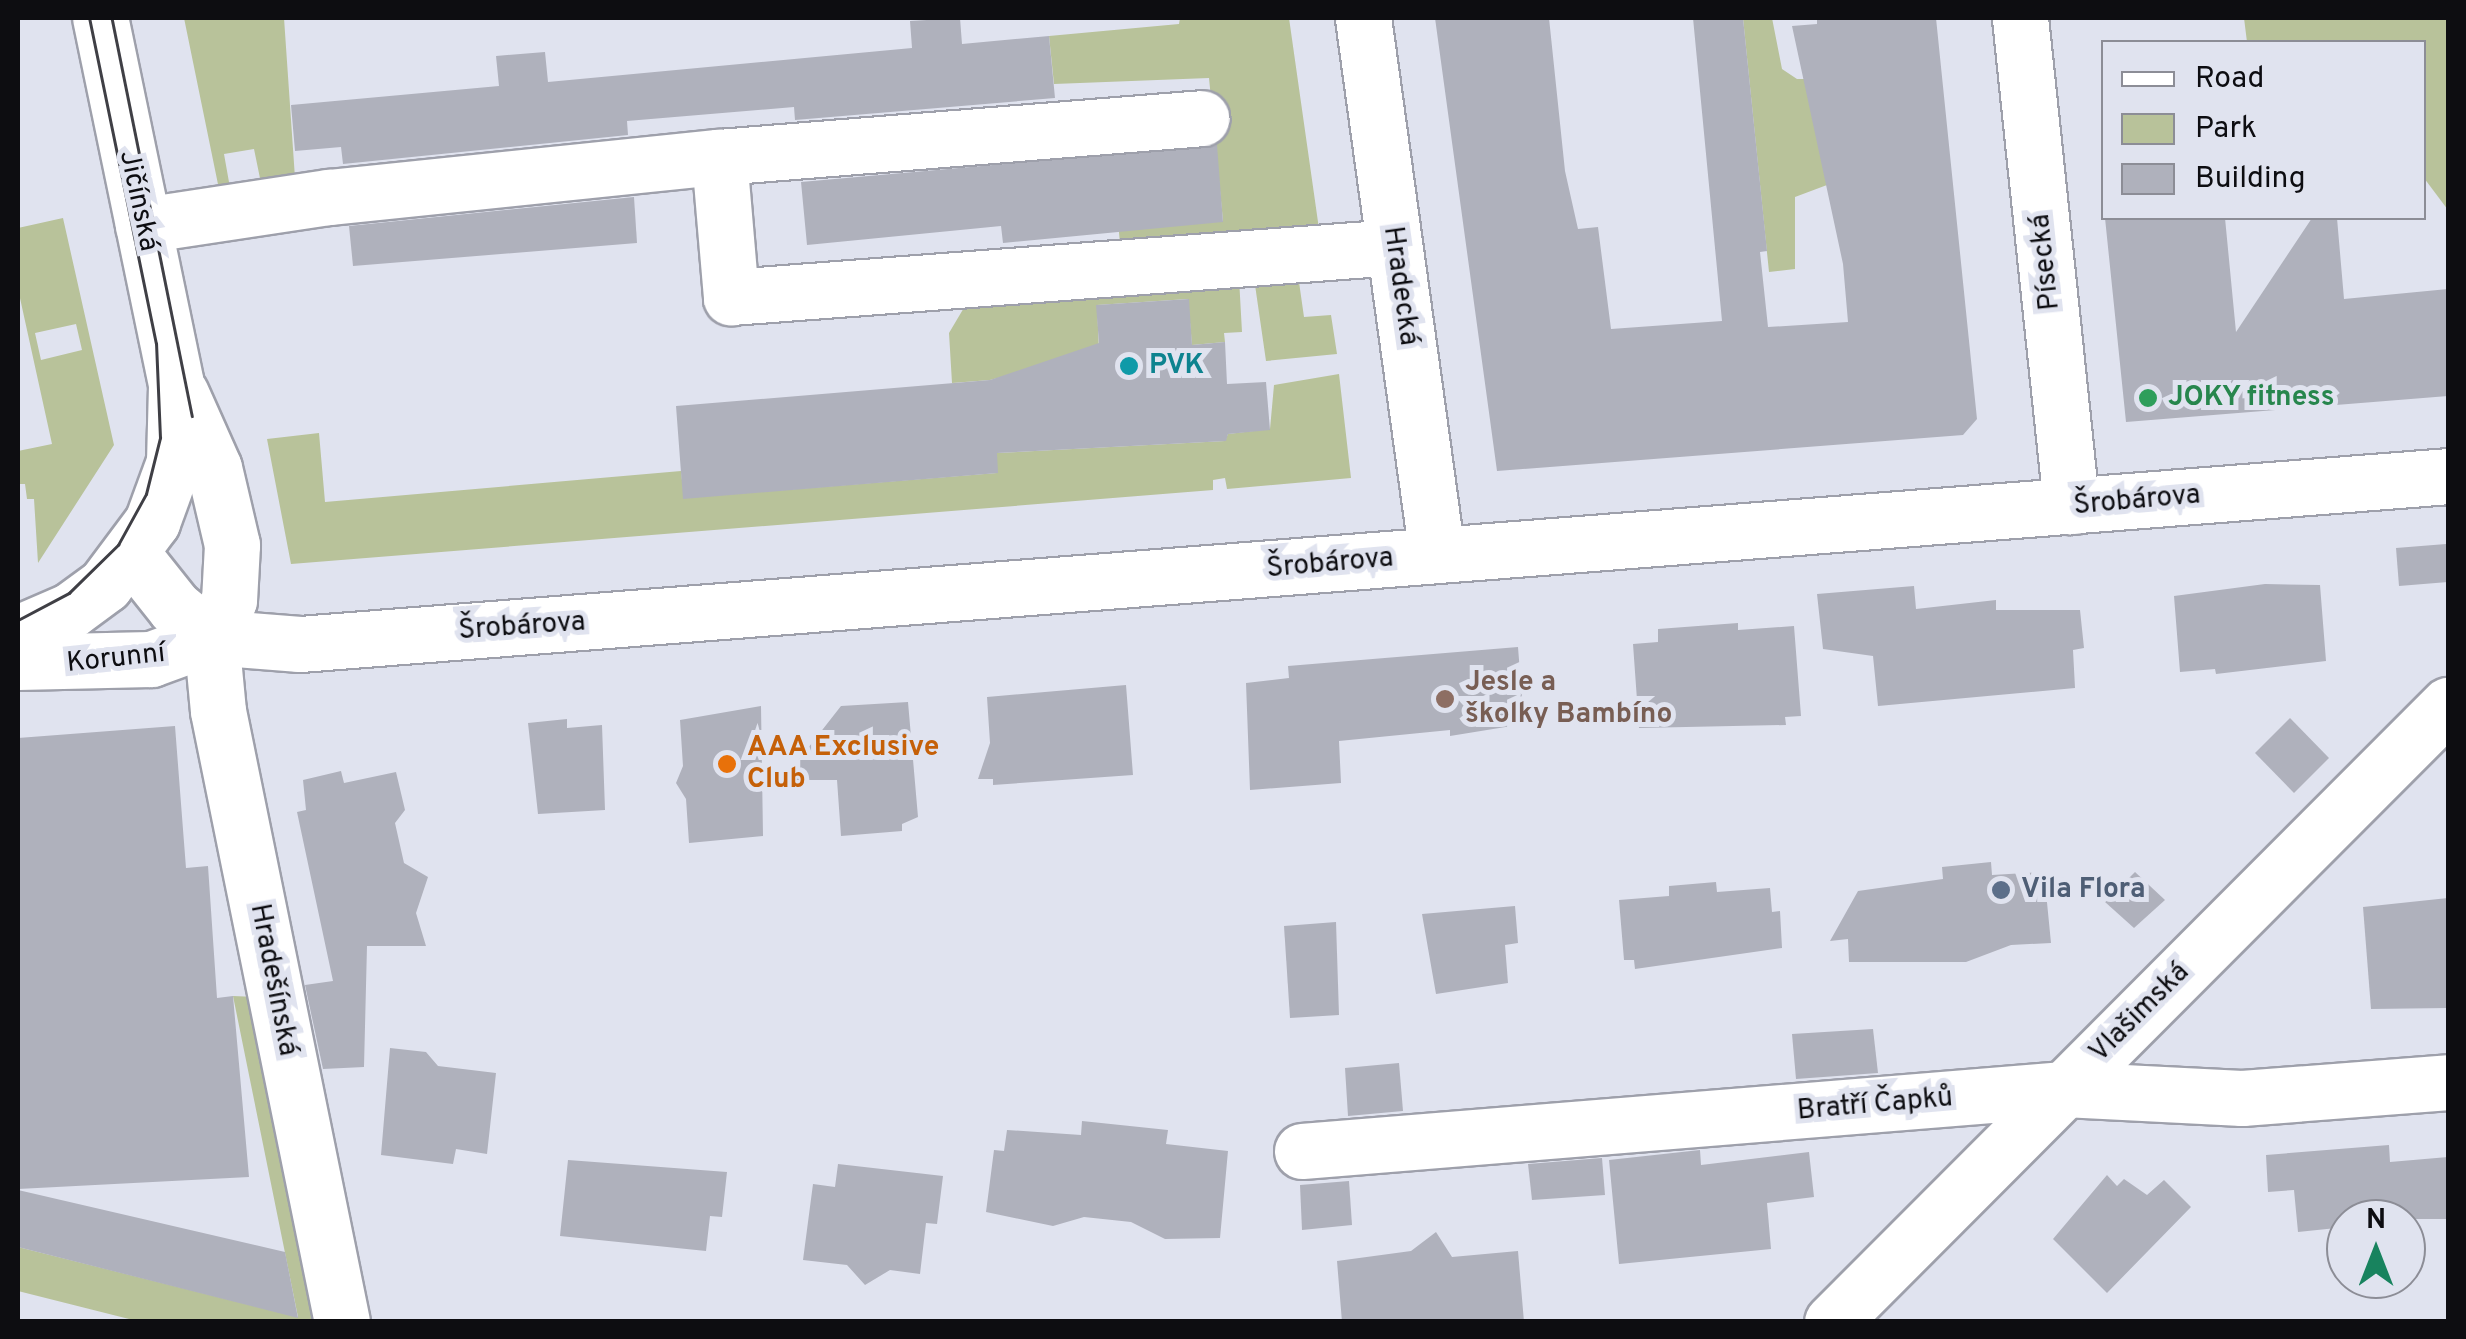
<!DOCTYPE html>
<html>
<head>
<meta charset="utf-8">
<style>
  body { margin:0 }
  #map { position:relative; width:2466px; height:1339px; overflow:hidden; background:#e0e3ef; font-family:Overpass,sans-serif }
  div>[style] { position:absolute }
  .green>* { inset:0; background:#b8c29a }
  .building>* { inset:0; background:#afb1bc }
  .roads { filter:drop-shadow(2px 0 #9ea0ab) drop-shadow(-2px 0 #9ea0ab) drop-shadow(0 2px #9ea0ab) drop-shadow(0 -2px #9ea0ab) }
  .minor>* { height:55px; margin:-27.5px; padding:0 27.5px; transform-origin:27.5px; border-radius:27.5px; background:#fff }
  .tram>* { height:2.5px; margin:-1.25px; padding:0 1.25px; transform-origin:1.25px; border-radius:1.25px; background:#3f3f45 }
  .dots>* { width:28px; height:28px; translate:-50% -50%; box-sizing:border-box; border:5px solid #e0e3ef; border-radius:50% }
  span { translate:-50% -50%; white-space:nowrap; text-align:center; line-height:1.15; -webkit-text-stroke:10px #e0e3ef; paint-order:stroke }
  .street-label { font-size:28px; color:#0d0d11 }
  .culture-label { font-size:28px; color:#0d838f; font-weight:700 }
  .left { translate:0 -50%; text-align:left }
  .leisure-label { font-size:28px; color:#27864d; font-weight:700 }
  .education-label { font-size:28px; color:#785e54; font-weight:700 }
  .food-label { font-size:28px; color:#c56008; font-weight:700 }
  .service-label { font-size:28px; color:#4e5e75; font-weight:700 }
  .frame { position:absolute; inset:0; border:20px solid #0d0d11; pointer-events:none }
  .legend { position:absolute; left:2101px; top:40px; width:325px; height:180px; box-sizing:border-box; background:#e0e3ef; border:2px solid #8c8d96; margin:0; padding:12px 18px; list-style:none; font-size:30px; color:#0d0d11 }
  .legend li { display:flex; align-items:center; gap:20px; height:50px }
  .legend b { width:50px; border:2px solid #8c8d96 }
  .north { position:absolute; left:2326px; top:1199px; width:100px; height:100px; box-sizing:border-box; background:#e0e3ef; border:2px solid #8c8d96; border-radius:50%; rotate:0deg; font-size:28px; font-weight:700; line-height:40px; text-align:center; color:#0d0d11 }
  .north::after { content:''; display:block; margin:auto; width:35px; height:45px; background:#18835e; clip-path:polygon(50% 0,100% 100%,50% 72%,0 100%) }
</style>
</head>
<body>
<div id="map">
  <div class="green">
    <div style="clip-path:polygon(184px 18px,284px 18px,295px 178px,263px 193px,254px 149px,224px 154px,232px 199px,221px 199px)"></div>
    <div style="clip-path:polygon(1180px 18px,1289px 18px,1320px 236px,1121px 255px,1111px 143px,1156px 144px,1163px 227px,1223px 221px,1209px 78px,1054px 84px,1049px 36px,1179px 24px)"></div>
    <div style="clip-path:polygon(1743px 18px,1772px 18px,1782px 69px,1797px 79px,1815px 79px,1827px 185px,1795px 197px,1795px 269px,1769px 272px)"></div>
    <div style="clip-path:polygon(2244px 18px,2448px 18px,2448px 210px,2424px 178px,2424px 42px,2247px 42px)"></div>
    <div style="clip-path:polygon(evenodd,63px 218px,114px 445px,38px 563px,34px 499px,27px 499px,25px 484px,18px 484px,18px 451px,52px 444px,18px 289px,18px 228px,63px 218px,76px 324px,82px 350px,41px 360px,35px 333px,76px 324px)"></div>
    <div style="clip-path:polygon(1298px 275px,1304px 317px,1331px 315px,1337px 354px,1266px 361px,1254px 278px)"></div>
    <div style="clip-path:polygon(1239px 278px,1242px 332px,1224px 333px,1225px 342px,1192px 345px,1188px 299px,1097px 305px,1099px 351px,990px 380px,952px 383px,949px 333px,965px 306px)"></div>
    <div style="clip-path:polygon(1339px 374px,1351px 478px,1227px 489px,1225px 478px,1213px 480px,1213px 490px,291px 564px,267px 439px,319px 433px,325px 502px,681px 471px,684px 498px,997px 473px,997px 453px,1225px 441px,1228px 434px,1270px 429px,1274px 385px)"></div>
    <div style="clip-path:polygon(233px 996px,259px 997px,322px 1321px,137px 1321px,18px 1291px,18px 1247px,298px 1317px)"></div>
  </div>
  <div class="building">
    <div style="clip-path:polygon(960px 18px,962px 44px,1049px 36px,1055px 98px,795px 120px,794px 107px,627px 121px,628px 135px,343px 164px,341px 147px,295px 151px,291px 105px,499px 86px,496px 56px,545px 52px,548px 82px,912px 48px,910px 21px)"></div>
    <div style="clip-path:polygon(1435px 18px,1549px 18px,1565px 171px,1578px 229px,1598px 227px,1611px 329px,1722px 321px,1693px 18px,1743px 18px,1767px 251px,1760px 252px,1768px 327px,1848px 322px,1843px 264px,1792px 26px,1817px 24px,1817px 18px,1936px 18px,1977px 419px,1963px 435px,1497px 471px)"></div>
    <div style="clip-path:polygon(1217px 145px,1223px 222px,1003px 243px,1001px 226px,807px 245px,801px 182px)"></div>
    <div style="clip-path:polygon(634px 197px,637px 243px,353px 266px,349px 226px)"></div>
    <div style="clip-path:polygon(2105px 218px,2225px 218px,2236px 332px,2312px 218px,2337px 218px,2344px 299px,2448px 289px,2448px 396px,2126px 422px)"></div>
    <div style="clip-path:polygon(1189px 299px,1192px 345px,1225px 342px,1227px 384px,1266px 382px,1270px 430px,1228px 434px,1226px 441px,997px 453px,998px 473px,683px 499px,676px 406px,990px 380px,1099px 343px,1096px 305px)"></div>
    <div style="clip-path:polygon(2446px 544px,2448px 582px,2399px 586px,2396px 548px)"></div>
    <div style="clip-path:polygon(2265px 584px,2320px 585px,2326px 661px,2216px 674px,2215px 669px,2180px 672px,2174px 596px)"></div>
    <div style="clip-path:polygon(1914px 586px,1916px 609px,1996px 600px,1996px 610px,2080px 610px,2084px 648px,2073px 650px,2075px 688px,1878px 706px,1873px 656px,1823px 649px,1817px 594px)"></div>
    <div style="clip-path:polygon(1738px 623px,1738px 630px,1794px 626px,1801px 716px,1785px 717px,1786px 725px,1639px 728px,1633px 644px,1658px 642px,1658px 629px)"></div>
    <div style="clip-path:polygon(1518px 647px,1524px 724px,1450px 736px,1450px 730px,1339px 741px,1341px 783px,1250px 790px,1246px 683px,1289px 678px,1288px 666px)"></div>
    <div style="clip-path:polygon(1126px 685px,1133px 775px,993px 785px,993px 779px,978px 779px,990px 743px,987px 697px)"></div>
    <div style="clip-path:polygon(908px 702px,918px 817px,902px 824px,902px 831px,841px 836px,837px 780px,783px 780px,841px 706px)"></div>
    <div style="clip-path:polygon(761px 706px,763px 836px,689px 843px,686px 799px,676px 783px,683px 766px,680px 720px)"></div>
    <div style="clip-path:polygon(2290px 718px,2329px 758px,2294px 793px,2255px 753px)"></div>
    <div style="clip-path:polygon(567px 719px,567px 728px,602px 725px,605px 810px,538px 814px,528px 723px)"></div>
    <div style="clip-path:polygon(175px 726px,186px 868px,208px 866px,217px 998px,233px 996px,249px 1177px,18px 1189px,18px 738px)"></div>
    <div style="clip-path:polygon(341px 771px,344px 783px,396px 772px,405px 810px,395px 823px,404px 863px,428px 877px,416px 913px,426px 946px,367px 946px,364px 1067px,323px 1069px,305px 985px,333px 981px,297px 812px,306px 810px,303px 780px)"></div>
    <div style="clip-path:polygon(1991px 862px,1992px 875px,2044px 872px,2051px 943px,2011px 945px,1966px 962px,1849px 962px,1848px 939px,1830px 941px,1858px 891px,1943px 879px,1942px 867px)"></div>
    <div style="clip-path:polygon(2135px 872px,2165px 900px,2134px 928px,2105px 902px)"></div>
    <div style="clip-path:polygon(1716px 882px,1717px 892px,1770px 888px,1772px 912px,1780px 911px,1782px 948px,1635px 969px,1634px 960px,1624px 960px,1619px 900px,1669px 896px,1669px 886px)"></div>
    <div style="clip-path:polygon(2448px 898px,2448px 1008px,2371px 1009px,2363px 907px)"></div>
    <div style="clip-path:polygon(1515px 906px,1518px 943px,1505px 945px,1508px 983px,1436px 994px,1422px 914px)"></div>
    <div style="clip-path:polygon(1336px 922px,1339px 1015px,1290px 1018px,1284px 926px)"></div>
    <div style="clip-path:polygon(1873px 1029px,1878px 1073px,1796px 1079px,1792px 1034px)"></div>
    <div style="clip-path:polygon(390px 1048px,426px 1052px,438px 1066px,496px 1073px,487px 1154px,456px 1149px,453px 1164px,381px 1155px)"></div>
    <div style="clip-path:polygon(1399px 1063px,1403px 1111px,1348px 1116px,1345px 1068px)"></div>
    <div style="clip-path:polygon(1082px 1121px,1168px 1130px,1166px 1144px,1228px 1151px,1220px 1238px,1165px 1239px,1131px 1222px,1084px 1217px,1053px 1226px,986px 1212px,994px 1150px,1004px 1151px,1007px 1130px,1081px 1135px)"></div>
    <div style="clip-path:polygon(2389px 1145px,2390px 1162px,2448px 1157px,2448px 1219px,2346px 1219px,2346px 1227px,2298px 1232px,2294px 1190px,2268px 1192px,2266px 1155px)"></div>
    <div style="clip-path:polygon(1700px 1150px,1701px 1165px,1809px 1152px,1814px 1197px,1767px 1203px,1771px 1249px,1619px 1264px,1609px 1160px)"></div>
    <div style="clip-path:polygon(1602px 1158px,1605px 1195px,1532px 1200px,1528px 1164px)"></div>
    <div style="clip-path:polygon(568px 1160px,727px 1172px,722px 1217px,710px 1216px,706px 1251px,560px 1236px)"></div>
    <div style="clip-path:polygon(838px 1164px,943px 1176px,937px 1224px,926px 1223px,920px 1274px,890px 1270px,865px 1285px,847px 1265px,803px 1260px,813px 1184px,835px 1187px)"></div>
    <div style="clip-path:polygon(2107px 1175px,2117px 1186px,2124px 1179px,2147px 1195px,2164px 1180px,2191px 1207px,2107px 1293px,2053px 1239px)"></div>
    <div style="clip-path:polygon(1349px 1181px,1352px 1225px,1302px 1230px,1300px 1185px)"></div>
    <div style="clip-path:polygon(18px 1190px,285px 1252px,298px 1318px,18px 1247px)"></div>
    <div style="clip-path:polygon(1436px 1232px,1452px 1257px,1518px 1251px,1524px 1322px,1342px 1322px,1337px 1261px,1411px 1251px)"></div>
  </div>
  <div class="roads">
    <div class="minor">
      <div style="left:1363px;top:18px;width:542px;rotate:82.15deg"></div>
      <div style="left:2020px;top:18px;width:491px;rotate:84deg"></div>
      <div style="left:719px;top:157px;width:141px;rotate:85.1deg"></div>
      <div style="left:731px;top:297px;width:665px;rotate:-4.31deg"></div>
      <div style="left:143px;top:225px;width:188px;rotate:-8.6deg"></div>
      <div style="left:329px;top:197px;width:392px;rotate:-5.9deg"></div>
      <div style="left:719px;top:157px;width:484px;rotate:-4.6deg"></div>
      <div style="left:181px;top:394px;width:81px;rotate:66deg"></div>
      <div style="left:214px;top:468px;width:79px;rotate:76.8deg"></div>
      <div style="left:232px;top:545px;width:55px;rotate:93.1deg"></div>
      <div style="left:229px;top:600px;width:41px;rotate:115.9deg"></div>
      <div style="left:132px;top:554px;width:69px;rotate:51.5deg"></div>
      <div style="left:175px;top:608px;width:46px;rotate:38.9deg"></div>
      <div style="left:18px;top:633px;width:58px;rotate:-23.5deg"></div>
      <div style="left:71px;top:610px;width:42px;rotate:-36.3deg"></div>
      <div style="left:105px;top:585px;width:79px;rotate:-53.3deg"></div>
      <div style="left:152px;top:522px;width:64px;rotate:-69.9deg"></div>
      <div style="left:174px;top:462px;width:78px;rotate:-88.5deg"></div>
      <div style="left:176px;top:384px;width:374px;rotate:-101.7deg"></div>
      <div style="left:211px;top:637px;width:89px;rotate:4.5deg"></div>
      <div style="left:300px;top:644px;width:2155px;rotate:-4.47deg"></div>
      <div style="left:211px;top:637px;width:74px;rotate:84.6deg"></div>
      <div style="left:218px;top:711px;width:623px;rotate:78.53deg"></div>
      <div style="left:18px;top:662px;width:133px;rotate:-1.3deg"></div>
      <div style="left:151px;top:659px;width:64px;rotate:-20.1deg"></div>
      <div style="left:1302px;top:1151px;width:765px;rotate:-4.65deg"></div>
      <div style="left:2064px;top:1089px;width:178px;rotate:2.9deg"></div>
      <div style="left:2242px;top:1098px;width:207px;rotate:-4.4deg"></div>
      <div style="left:1832px;top:1322px;width:872px;rotate:-45.05deg"></div>
    </div>
  </div>
  <div class="tram">
    <div style="left:112px;top:18px;width:406px;rotate:78.6deg"></div>
    <div style="left:18px;top:620px;width:58px;rotate:-27.9deg"></div>
    <div style="left:69px;top:593px;width:69px;rotate:-44.4deg"></div>
    <div style="left:118px;top:545px;width:58px;rotate:-61.2deg"></div>
    <div style="left:146px;top:494px;width:58px;rotate:-76deg"></div>
    <div style="left:160px;top:438px;width:94px;rotate:-92.4deg"></div>
    <div style="left:156px;top:344px;width:333px;rotate:-101.6deg"></div>
  </div>
  <div class="dots">
    <div style="left:1129px;top:366px;background:#0f9aa8"></div>
    <div style="left:2148px;top:398px;background:#2e9e5b"></div>
    <div style="left:1445px;top:699px;background:#8d6e63"></div>
    <div style="left:727px;top:764px;background:#e8710a"></div>
    <div style="left:2001px;top:890px;background:#5c6f8a"></div>
  </div>
  <div class="street-label">
    <span style="left:138px;top:201px;rotate:78deg">Jičínská</span>
    <span style="left:2046px;top:262px;rotate:-96deg">Písecká</span>
    <span style="left:1400px;top:286px;rotate:82deg">Hradecká</span>
    <span style="left:2137px;top:501px;rotate:-5deg">Šrobárova</span>
    <span style="left:1330px;top:564px;rotate:-5deg">Šrobárova</span>
    <span style="left:522px;top:627px;rotate:-4deg">Šrobárova</span>
    <span style="left:116px;top:659px;rotate:-6deg">Korunní</span>
    <span style="left:273px;top:980px;rotate:79deg">Hradešínská</span>
    <span style="left:2140px;top:1013px;rotate:-45deg">Vlašimská</span>
    <span style="left:1875px;top:1105px;rotate:-5deg">Bratří Čapků</span>
  </div>
  <div class="culture-label">
    <span class="left" style="left:1149px;top:366px">PVK</span>
  </div>
  <div class="leisure-label">
    <span class="left" style="left:2168px;top:398px">JOKY fitness</span>
  </div>
  <div class="education-label">
    <span class="left" style="left:1465px;top:699px">Jesle a<br>školky Bambíno</span>
  </div>
  <div class="food-label">
    <span class="left" style="left:747px;top:764px">AAA Exclusive<br>Club</span>
  </div>
  <div class="service-label">
    <span class="left" style="left:2021px;top:890px">Vila Flora</span>
  </div>
  <div class="frame"></div>
  <ul class="legend">
  <li><b style="height:12px;background:#fff"></b>Road</li>
  <li><b style="height:28px;background:#b8c29a"></b>Park</li>
  <li><b style="height:28px;background:#afb1bc"></b>Building</li>
  </ul>
  <div class="north">N</div>
</div>
</body>
</html>
